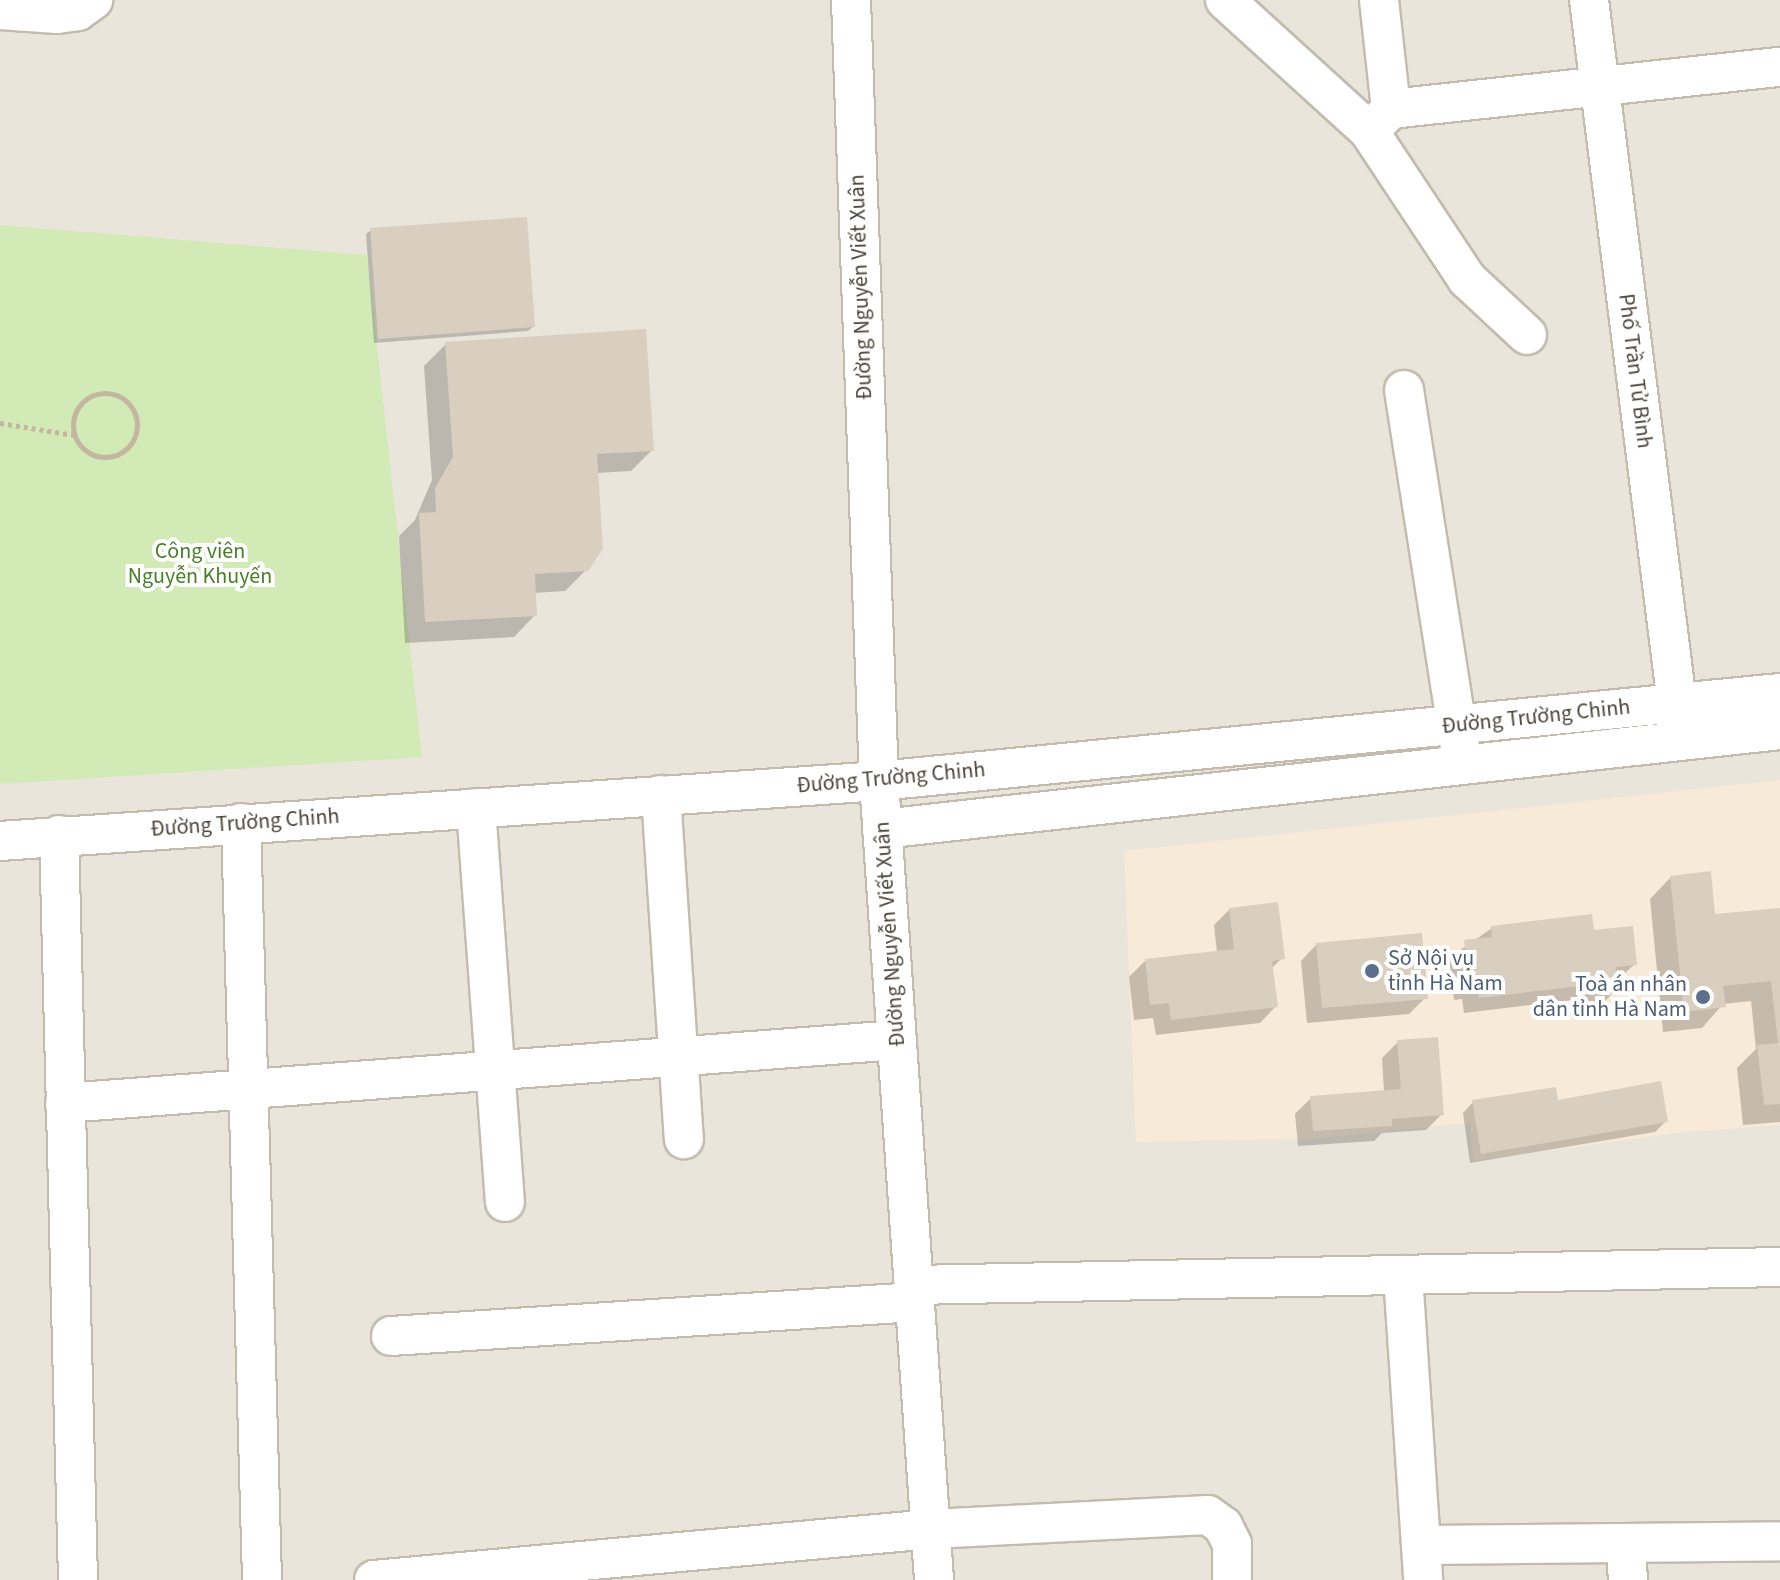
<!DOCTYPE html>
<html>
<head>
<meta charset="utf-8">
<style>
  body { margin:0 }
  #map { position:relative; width:1780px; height:1580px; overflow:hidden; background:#f6f3ec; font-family:"Source Sans 3",sans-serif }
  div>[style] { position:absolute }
  .residential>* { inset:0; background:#eae5da }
  .commercial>* { inset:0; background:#f7ead8 }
  .green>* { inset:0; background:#d2eab5 }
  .shadow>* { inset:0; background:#0003 }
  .building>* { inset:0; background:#d8cfc1 }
  .path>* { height:5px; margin-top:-2.5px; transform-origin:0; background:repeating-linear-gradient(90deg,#c4b79f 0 4px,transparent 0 8px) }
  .path>.ring { margin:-2.5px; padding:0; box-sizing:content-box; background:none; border:5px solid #c4b79f; border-radius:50% }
  .roads { filter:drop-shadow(2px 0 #c2bbae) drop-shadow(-2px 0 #c2bbae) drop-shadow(0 2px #c2bbae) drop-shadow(0 -2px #c2bbae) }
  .minor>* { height:38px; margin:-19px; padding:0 19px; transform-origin:19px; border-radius:19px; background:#fff }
  .dots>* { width:22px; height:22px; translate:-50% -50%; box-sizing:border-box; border:4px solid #fff; border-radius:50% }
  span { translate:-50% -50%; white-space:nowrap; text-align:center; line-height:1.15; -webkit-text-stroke:8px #fff; paint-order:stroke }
  .street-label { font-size:22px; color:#4b4439 }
  .park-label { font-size:22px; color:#4a7f2a }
  .service-label { font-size:22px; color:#4e5e75 }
  .left { translate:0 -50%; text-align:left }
  .right { translate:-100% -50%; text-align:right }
</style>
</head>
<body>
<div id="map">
  <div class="residential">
    <div style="clip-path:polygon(0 0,1780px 0,1780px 1580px,0 1580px)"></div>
  </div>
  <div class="commercial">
    <div style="clip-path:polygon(1780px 780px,1780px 1125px,1675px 1133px,1473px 1161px,1470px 1123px,1307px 1139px,1136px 1142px,1124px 851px)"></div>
  </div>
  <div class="green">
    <div style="clip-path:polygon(0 225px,367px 255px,422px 757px,0 784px)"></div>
  </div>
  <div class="shadow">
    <div style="clip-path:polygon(371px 230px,533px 327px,528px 331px,374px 343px,366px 234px)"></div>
    <div style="clip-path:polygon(446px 344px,652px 450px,631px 471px,596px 473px,587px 569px,565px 591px,534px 593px,535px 615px,514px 637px,405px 643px,399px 536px,415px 520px,432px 480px,424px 366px)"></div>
    <div style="clip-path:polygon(1671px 877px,1713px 917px,1780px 910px,1780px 1122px,1743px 1125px,1737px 1068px,1756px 1049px,1751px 1001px,1723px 1004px,1702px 1028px,1663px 1032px,1650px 899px)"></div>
    <div style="clip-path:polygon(1230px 909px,1282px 958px,1271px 969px,1276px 1006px,1260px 1023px,1156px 1035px,1153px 1018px,1134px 1020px,1129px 977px,1145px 961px,1217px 953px,1214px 925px)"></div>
    <div style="clip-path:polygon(1492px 928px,1593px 933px,1635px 964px,1616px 981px,1617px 989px,1601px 1005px,1581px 1008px,1581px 999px,1464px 1013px,1462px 999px,1454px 1000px,1449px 958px)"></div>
    <div style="clip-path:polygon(1317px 944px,1425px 998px,1409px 1014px,1307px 1023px,1301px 961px)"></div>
    <div style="clip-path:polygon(1398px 1042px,1442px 1114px,1426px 1130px,1382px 1133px,1374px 1141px,1298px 1146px,1295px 1114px,1311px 1098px,1384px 1092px,1382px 1058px)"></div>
    <div style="clip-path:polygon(1473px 1102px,1556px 1103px,1666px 1121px,1655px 1132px,1470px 1163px,1463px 1113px)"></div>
  </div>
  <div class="building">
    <div style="clip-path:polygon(527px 217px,535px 327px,378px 339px,370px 228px)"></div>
    <div style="clip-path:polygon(646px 329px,654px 451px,597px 454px,603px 549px,588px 571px,535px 574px,537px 616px,425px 622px,419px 513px,436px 512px,435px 488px,453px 457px,445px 342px)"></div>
    <div style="clip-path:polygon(1711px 871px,1715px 914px,1780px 908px,1780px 1104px,1764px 1105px,1757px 1045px,1778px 1043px,1771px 981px,1723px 986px,1726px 1007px,1684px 1012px,1670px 876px)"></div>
    <div style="clip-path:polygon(1278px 902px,1285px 959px,1272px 961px,1278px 1007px,1171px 1020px,1169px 1003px,1150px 1005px,1145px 959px,1234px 949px,1229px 908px)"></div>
    <div style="clip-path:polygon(1592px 914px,1594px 930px,1633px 926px,1637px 965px,1616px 967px,1619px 990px,1597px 993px,1596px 984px,1479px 998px,1478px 984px,1470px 985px,1464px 940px,1492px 937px,1491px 926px)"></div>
    <div style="clip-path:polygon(1422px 933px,1428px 999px,1322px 1008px,1316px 943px)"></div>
    <div style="clip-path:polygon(1438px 1037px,1444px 1115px,1392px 1119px,1392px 1126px,1313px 1131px,1310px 1096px,1401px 1089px,1397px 1040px)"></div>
    <div style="clip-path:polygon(1661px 1081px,1668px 1122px,1481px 1154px,1472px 1100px,1556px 1087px,1558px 1100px)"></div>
  </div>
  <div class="path">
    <div class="ring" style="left:73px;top:393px;width:59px;height:59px"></div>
    <div style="left:0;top:423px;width:75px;rotate:9.2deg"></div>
  </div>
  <div class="roads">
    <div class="minor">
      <div style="left:851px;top:0;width:782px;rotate:87.95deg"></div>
      <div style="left:879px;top:781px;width:801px;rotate:86.06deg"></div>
      <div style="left:1225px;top:0;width:195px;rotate:42.3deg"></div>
      <div style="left:1369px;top:131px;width:178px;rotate:56.5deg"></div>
      <div style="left:1467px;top:279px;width:82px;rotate:43deg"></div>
      <div style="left:1379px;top:0;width:110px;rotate:83.7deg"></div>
      <div style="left:1589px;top:0;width:733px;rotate:82.87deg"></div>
      <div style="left:0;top:10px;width:57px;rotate:4deg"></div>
      <div style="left:57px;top:14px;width:21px;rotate:-8deg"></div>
      <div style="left:78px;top:11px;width:19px;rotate:-36deg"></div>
      <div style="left:1369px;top:131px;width:31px;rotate:-45deg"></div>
      <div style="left:1391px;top:109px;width:391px;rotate:-6.2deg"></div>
      <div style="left:1404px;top:390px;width:361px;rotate:81.1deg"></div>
      <div style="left:661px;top:795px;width:345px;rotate:86.2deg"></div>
      <div style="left:476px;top:808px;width:395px;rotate:85.8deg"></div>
      <div style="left:241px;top:823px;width:757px;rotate:88.41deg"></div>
      <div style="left:882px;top:829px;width:903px;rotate:-6.29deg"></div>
      <div style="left:59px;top:835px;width:745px;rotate:88.54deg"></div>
      <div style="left:0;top:841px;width:881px;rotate:-3.9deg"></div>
      <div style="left:879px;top:781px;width:905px;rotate:-5.58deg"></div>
      <div style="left:65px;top:1103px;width:834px;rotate:-4.33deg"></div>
      <div style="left:1403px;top:1275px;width:306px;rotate:86.2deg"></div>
      <div style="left:914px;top:1285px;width:866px;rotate:-1.19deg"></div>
      <div style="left:391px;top:1336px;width:525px;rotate:-3.71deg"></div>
      <div style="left:1625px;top:1544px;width:36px;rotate:85deg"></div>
      <div style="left:1421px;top:1545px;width:359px;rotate:-0.6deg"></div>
      <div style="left:374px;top:1580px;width:559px;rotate:-5.23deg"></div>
      <div style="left:931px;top:1529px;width:277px;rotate:-2.9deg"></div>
      <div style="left:1208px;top:1515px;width:19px;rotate:36deg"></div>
      <div style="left:1223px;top:1526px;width:20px;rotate:63deg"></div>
      <div style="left:1232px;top:1544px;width:36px;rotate:90deg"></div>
    </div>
  </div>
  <div class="dots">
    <div style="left:1372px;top:971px;background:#5c6f8a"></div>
    <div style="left:1703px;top:997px;background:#5c6f8a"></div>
  </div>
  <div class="street-label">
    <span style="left:861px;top:287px;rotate:-92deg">Đường Nguyễn Viết Xuân</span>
    <span style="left:1635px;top:371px;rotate:83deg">Phố Trần Tử Bình</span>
    <span style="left:1536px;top:717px;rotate:-6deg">Đường Trường Chinh</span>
    <span style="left:891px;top:778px;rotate:-5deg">Đường Trường Chinh</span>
    <span style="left:245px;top:823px;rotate:-4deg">Đường Trường Chinh</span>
    <span style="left:890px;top:934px;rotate:-94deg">Đường Nguyễn Viết Xuân</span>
  </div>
  <div class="park-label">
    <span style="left:200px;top:564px">Công viên<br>Nguyễn Khuyến</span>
  </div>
  <div class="service-label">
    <span class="left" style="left:1388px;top:971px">Sở Nội vụ<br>tỉnh Hà Nam</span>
    <span class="right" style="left:1687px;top:997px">Toà án nhân<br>dân tỉnh Hà Nam</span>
  </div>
</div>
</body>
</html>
